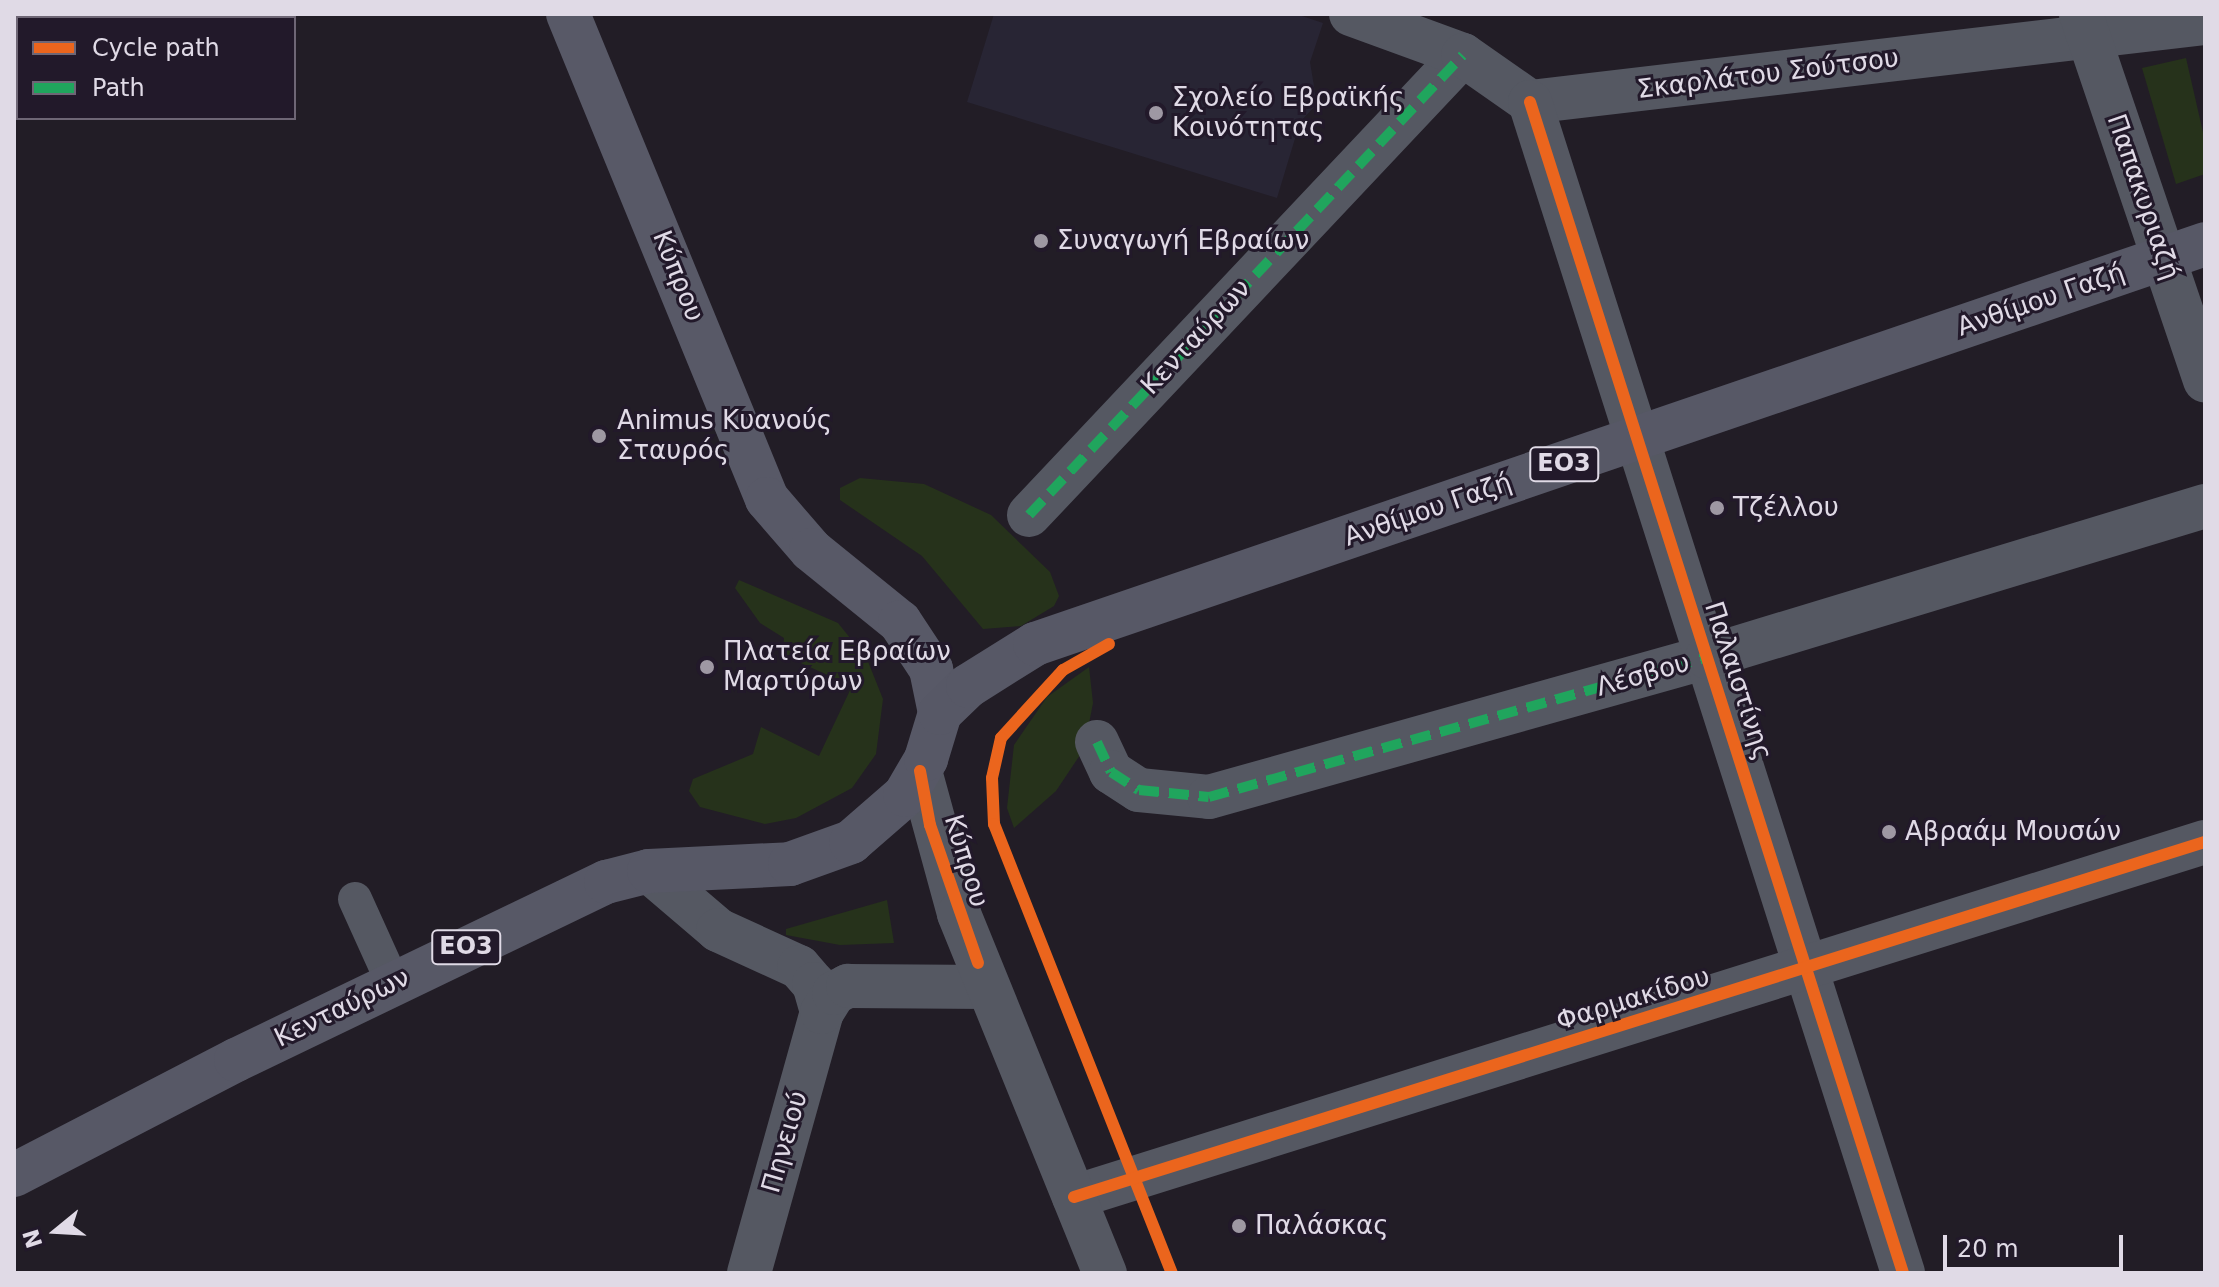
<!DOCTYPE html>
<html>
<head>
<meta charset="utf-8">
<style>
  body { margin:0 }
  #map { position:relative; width:2219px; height:1287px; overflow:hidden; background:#221d26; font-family:"DejaVu Sans",sans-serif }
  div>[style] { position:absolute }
  .education>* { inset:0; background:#282534 }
  .green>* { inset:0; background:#26321b }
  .service>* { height:34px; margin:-17px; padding:0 17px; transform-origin:17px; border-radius:17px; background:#555862 }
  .pedestrian>* { height:44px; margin:-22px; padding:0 22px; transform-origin:22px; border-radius:22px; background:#555862 }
  .minor>* { height:44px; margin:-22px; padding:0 22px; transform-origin:22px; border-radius:22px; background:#555862 }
  .tertiary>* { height:44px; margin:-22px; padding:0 22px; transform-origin:22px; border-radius:22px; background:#555862 }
  .secondary>* { height:44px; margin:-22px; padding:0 22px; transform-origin:22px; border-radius:22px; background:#585967 }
  .primary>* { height:44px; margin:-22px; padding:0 22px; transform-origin:22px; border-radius:22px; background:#575866 }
  .quiet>* { height:10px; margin-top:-5px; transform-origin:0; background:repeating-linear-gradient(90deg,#20a55d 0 20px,transparent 0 30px) }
  .cycleway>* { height:12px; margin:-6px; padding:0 6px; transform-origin:6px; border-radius:6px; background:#eb651d }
  .dots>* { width:22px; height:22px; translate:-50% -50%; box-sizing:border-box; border:4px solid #22192a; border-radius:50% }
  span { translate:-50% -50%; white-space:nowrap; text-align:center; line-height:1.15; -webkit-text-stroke:6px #22192a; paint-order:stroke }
  .shield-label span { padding:2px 6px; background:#22192a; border:2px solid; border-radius:6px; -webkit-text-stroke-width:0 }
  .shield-label { font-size:24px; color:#e0dae6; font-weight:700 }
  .street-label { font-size:26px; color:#e0dae6 }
  .poi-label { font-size:26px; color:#e0dae6 }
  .left { translate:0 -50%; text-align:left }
  .frame { position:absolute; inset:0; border:16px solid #e0dae6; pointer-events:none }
  .legend { position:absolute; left:16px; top:16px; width:280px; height:104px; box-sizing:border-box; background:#22192a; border:2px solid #6e6675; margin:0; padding:10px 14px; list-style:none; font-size:24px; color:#e0dae6 }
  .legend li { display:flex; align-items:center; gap:16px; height:40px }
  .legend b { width:40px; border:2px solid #6e6675 }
  .north { position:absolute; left:16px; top:1191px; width:80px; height:80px; -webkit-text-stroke:6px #22192a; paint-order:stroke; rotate:252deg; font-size:22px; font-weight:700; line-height:32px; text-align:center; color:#e0dae6 }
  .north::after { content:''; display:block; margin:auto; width:28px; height:36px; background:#e0dae6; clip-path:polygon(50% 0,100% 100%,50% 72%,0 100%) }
  .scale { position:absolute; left:1943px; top:1235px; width:180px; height:36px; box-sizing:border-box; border:4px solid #e0dae6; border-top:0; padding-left:10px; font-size:24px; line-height:28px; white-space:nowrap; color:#e0dae6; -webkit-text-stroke:6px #22192a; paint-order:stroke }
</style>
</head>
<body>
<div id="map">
  <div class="education">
    <div style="clip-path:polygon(994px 14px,1296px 14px,1323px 23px,1310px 62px,1317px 104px,1300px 122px,1277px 198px,967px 102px)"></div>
  </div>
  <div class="green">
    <div style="clip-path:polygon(2186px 58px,2205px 141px,2205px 174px,2176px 184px,2142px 68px)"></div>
    <div style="clip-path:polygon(860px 478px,924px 484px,991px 515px,1050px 572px,1059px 596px,1054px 606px,1021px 626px,983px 629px,922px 556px,840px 500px,840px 488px)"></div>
    <div style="clip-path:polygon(739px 580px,838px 623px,867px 659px,883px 699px,876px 754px,852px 788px,796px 818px,765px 824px,700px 807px,689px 791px,693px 779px,753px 754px,761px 727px,819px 756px,852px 686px,783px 655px,784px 638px,760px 623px,735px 588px)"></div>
    <div style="clip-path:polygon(1089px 667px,1093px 703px,1084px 749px,1056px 791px,1014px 828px,1007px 808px,1014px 745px,1047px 697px)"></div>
    <div style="clip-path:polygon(887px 900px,894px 943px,840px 945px,786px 935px,786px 929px)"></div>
  </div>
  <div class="service">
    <div style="left:355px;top:899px;width:92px;rotate:65.7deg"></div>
  </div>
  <div class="pedestrian">
    <div style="left:1029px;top:515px;width:632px;rotate:-46.67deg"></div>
    <div style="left:1097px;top:742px;width:33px;rotate:65deg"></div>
    <div style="left:1111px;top:772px;width:33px;rotate:33deg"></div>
    <div style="left:1139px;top:790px;width:70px;rotate:5.7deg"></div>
    <div style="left:1209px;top:797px;width:517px;rotate:-15.7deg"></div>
  </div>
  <div class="minor">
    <div style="left:1351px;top:14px;width:119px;rotate:20.1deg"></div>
    <div style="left:1463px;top:55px;width:82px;rotate:35deg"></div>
    <div style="left:1530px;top:102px;width:680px;rotate:-6.68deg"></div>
    <div style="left:2081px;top:14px;width:387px;rotate:71.3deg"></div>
    <div style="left:1530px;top:102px;width:1229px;rotate:72.33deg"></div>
    <div style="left:1707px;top:657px;width:520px;rotate:-16.87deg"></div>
    <div style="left:649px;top:871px;width:91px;rotate:40.5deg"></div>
    <div style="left:718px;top:930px;width:89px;rotate:24.6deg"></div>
    <div style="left:799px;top:967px;width:23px;rotate:49deg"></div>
    <div style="left:814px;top:984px;width:29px;rotate:74deg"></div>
    <div style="left:1074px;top:1197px;width:1185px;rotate:-17.43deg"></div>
    <div style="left:749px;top:1273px;width:271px;rotate:-74.4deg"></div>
    <div style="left:822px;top:1012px;width:22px;rotate:-58deg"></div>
    <div style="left:834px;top:993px;width:16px;rotate:-27deg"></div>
    <div style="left:848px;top:986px;width:140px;rotate:0.4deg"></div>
  </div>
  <div class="tertiary">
    <div style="left:920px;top:771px;width:148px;rotate:74.7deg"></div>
    <div style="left:959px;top:914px;width:388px;rotate:67.9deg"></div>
  </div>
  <div class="secondary">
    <div style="left:568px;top:14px;width:524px;rotate:67.69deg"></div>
    <div style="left:767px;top:499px;width:67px;rotate:49.2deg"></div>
    <div style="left:811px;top:550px;width:114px;rotate:39deg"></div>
    <div style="left:900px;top:622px;width:56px;rotate:56.6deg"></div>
    <div style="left:931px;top:669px;width:45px;rotate:78.4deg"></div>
  </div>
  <div class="primary">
    <div style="left:14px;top:1175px;width:250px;rotate:-27.4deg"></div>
    <div style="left:236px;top:1060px;width:411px;rotate:-25.7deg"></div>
    <div style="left:606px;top:882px;width:44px;rotate:-14.3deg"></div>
    <div style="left:649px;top:871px;width:141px;rotate:-2.8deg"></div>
    <div style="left:790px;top:864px;width:65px;rotate:-19.8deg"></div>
    <div style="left:851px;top:842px;width:72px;rotate:-41deg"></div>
    <div style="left:905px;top:795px;width:42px;rotate:-59.7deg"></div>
    <div style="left:926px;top:759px;width:48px;rotate:-73.1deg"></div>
    <div style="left:940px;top:713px;width:39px;rotate:-44deg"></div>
    <div style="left:968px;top:686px;width:79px;rotate:-32.1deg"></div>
    <div style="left:1035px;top:644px;width:1236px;rotate:-18.87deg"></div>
  </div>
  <div class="quiet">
    <div style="left:1029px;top:515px;width:632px;rotate:-46.67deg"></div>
    <div style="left:1097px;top:742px;width:33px;rotate:65deg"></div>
    <div style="left:1111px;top:772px;width:33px;rotate:33deg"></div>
    <div style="left:1139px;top:790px;width:70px;rotate:5.7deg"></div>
    <div style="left:1209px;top:797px;width:517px;rotate:-15.7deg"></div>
  </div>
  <div class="cycleway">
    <div style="left:1530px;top:102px;width:1229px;rotate:72.33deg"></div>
    <div style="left:1109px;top:644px;width:53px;rotate:150.5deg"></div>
    <div style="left:1063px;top:670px;width:92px;rotate:132.4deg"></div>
    <div style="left:1001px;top:738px;width:41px;rotate:102.7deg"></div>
    <div style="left:992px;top:778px;width:46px;rotate:87.5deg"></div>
    <div style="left:994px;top:824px;width:483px;rotate:68.4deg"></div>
    <div style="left:920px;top:771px;width:55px;rotate:79.5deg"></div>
    <div style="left:930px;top:825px;width:146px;rotate:70.8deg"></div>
    <div style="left:1074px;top:1197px;width:1185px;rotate:-17.43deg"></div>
  </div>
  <div class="dots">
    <div style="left:1156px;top:113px;background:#9e98a3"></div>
    <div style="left:1041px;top:241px;background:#9e98a3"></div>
    <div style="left:599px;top:436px;background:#9e98a3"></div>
    <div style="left:1717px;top:508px;background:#9e98a3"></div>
    <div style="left:707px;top:667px;background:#9e98a3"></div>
    <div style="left:1889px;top:832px;background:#9e98a3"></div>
    <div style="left:1239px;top:1226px;background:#9e98a3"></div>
  </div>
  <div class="shield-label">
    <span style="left:1564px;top:464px">ΕΟ3</span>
    <span style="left:466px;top:947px">ΕΟ3</span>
  </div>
  <div class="street-label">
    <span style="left:1768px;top:74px;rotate:-7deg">Σκαρλάτου Σούτσου</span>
    <span style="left:2143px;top:197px;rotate:71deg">Παπακυριαζή</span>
    <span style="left:678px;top:276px;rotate:68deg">Κύπρου</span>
    <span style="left:2041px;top:300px;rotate:-19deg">Ανθίμου Γαζή</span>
    <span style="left:1196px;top:337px;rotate:-47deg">Κενταύρων</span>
    <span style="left:1428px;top:510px;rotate:-19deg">Ανθίμου Γαζή</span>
    <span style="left:1643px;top:675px;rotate:-16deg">Λέσβου</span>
    <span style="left:1738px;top:681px;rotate:72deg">Παλαιστίνης</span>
    <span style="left:966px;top:861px;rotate:73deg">Κύπρου</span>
    <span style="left:1633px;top:999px;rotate:-17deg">Φαρμακίδου</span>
    <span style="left:342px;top:1008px;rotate:-26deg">Κενταύρων</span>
    <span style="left:785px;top:1142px;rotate:-74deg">Πηνειού</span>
  </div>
  <div class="poi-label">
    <span class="left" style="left:1172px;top:113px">Σχολείο Εβραϊκής<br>Κοινότητας</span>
    <span class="left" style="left:1057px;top:241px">Συναγωγή Εβραίων</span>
    <span class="left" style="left:617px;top:436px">Animus Κυανούς<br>Σταυρός</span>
    <span class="left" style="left:1733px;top:508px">Τζέλλου</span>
    <span class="left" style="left:723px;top:667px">Πλατεία Εβραίων<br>Μαρτύρων</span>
    <span class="left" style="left:1905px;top:832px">Αβραάμ Μουσών</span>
    <span class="left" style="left:1255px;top:1226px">Παλάσκας</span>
  </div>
  <div class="frame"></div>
  <ul class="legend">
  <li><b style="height:10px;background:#eb651d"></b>Cycle path</li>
  <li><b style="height:10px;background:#20a55d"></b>Path</li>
  </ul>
  <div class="north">N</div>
  <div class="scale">20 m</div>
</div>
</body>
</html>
